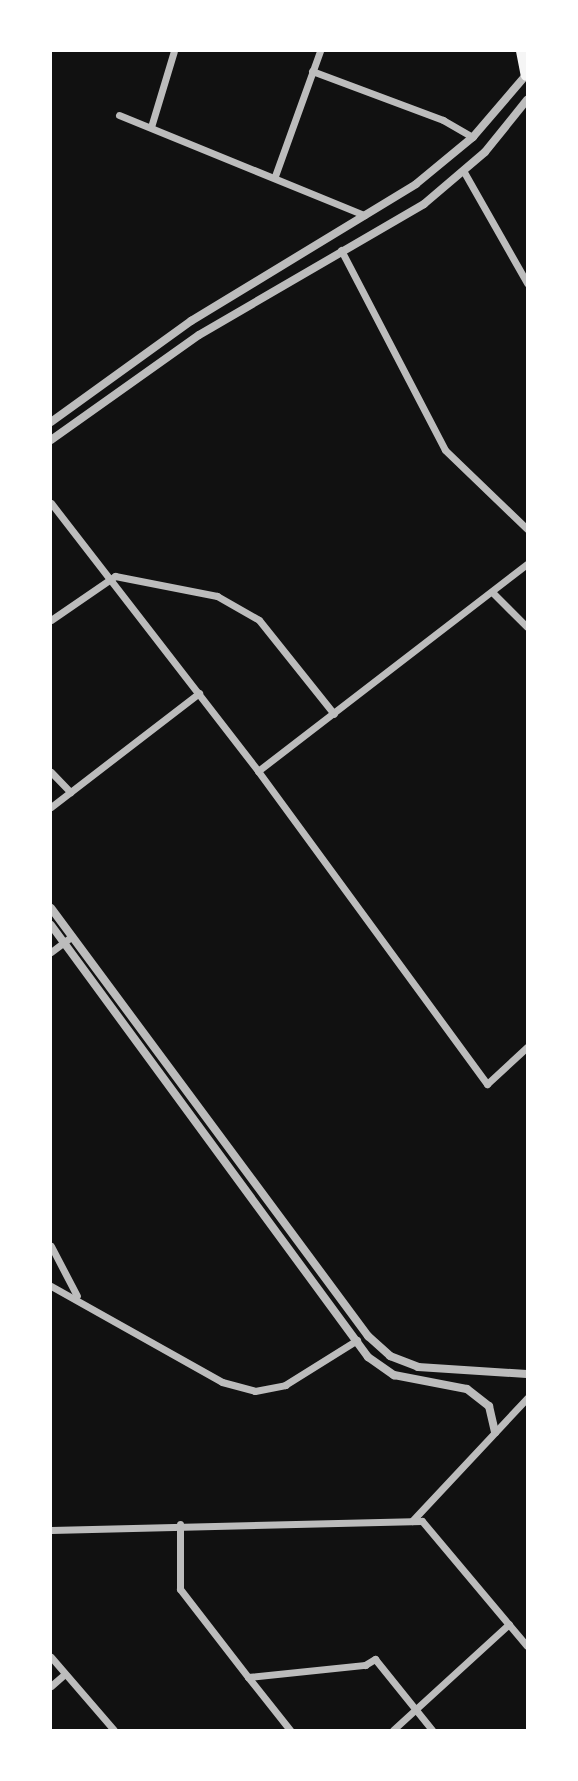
<!DOCTYPE html>
<html>
<head>
<meta charset="utf-8">
<style>
  body { margin:0 }
  #map { position:relative; width:578px; height:1781px; overflow:hidden; background:#111; font-family:"Open Sans",sans-serif }
  div>[style] { position:absolute }
  .minor>* { height:7px; margin:-3.5px; padding:0 3.5px; transform-origin:3.5px; border-radius:3.5px; background:#bcbcbc }
  .tertiary>* { height:8px; margin:-4px; padding:0 4px; transform-origin:4px; border-radius:4px; background:#bcbcbc }
  .primary>* { height:10px; margin:-5px; padding:0 5px; transform-origin:5px; border-radius:5px; background:#f5f5f5 }
  span { translate:-50% -50%; white-space:nowrap; text-align:center; line-height:1.15; -webkit-text-stroke:5px #fff; paint-order:stroke }
  .frame { position:absolute; inset:0; border:52px solid #fff; pointer-events:none }
</style>
</head>
<body>
<div id="map">
  <div class="minor">
    <div style="left:312px;top:71px;width:140px;rotate:20.5deg"></div>
    <div style="left:443px;top:120px;width:34px;rotate:30deg"></div>
    <div style="left:119px;top:115px;width:265px;rotate:22.2deg"></div>
    <div style="left:151px;top:127px;width:79px;rotate:-73.2deg"></div>
    <div style="left:464px;top:172px;width:128px;rotate:60.4deg"></div>
    <div style="left:275px;top:176px;width:133px;rotate:-70.2deg"></div>
    <div style="left:341px;top:250px;width:225px;rotate:62.5deg"></div>
    <div style="left:445px;top:450px;width:114px;rotate:43.9deg"></div>
    <div style="left:51px;top:503px;width:339px;rotate:52.3deg"></div>
    <div style="left:258px;top:771px;width:388px;rotate:53.8deg"></div>
    <div style="left:487px;top:1084px;width:54px;rotate:-42.8deg"></div>
    <div style="left:492px;top:592px;width:49px;rotate:45deg"></div>
    <div style="left:51px;top:620px;width:78px;rotate:-34.5deg"></div>
    <div style="left:115px;top:576px;width:104px;rotate:11.1deg"></div>
    <div style="left:217px;top:596px;width:48px;rotate:29.7deg"></div>
    <div style="left:259px;top:620px;width:120px;rotate:51.4deg"></div>
    <div style="left:258px;top:771px;width:339px;rotate:-37.6deg"></div>
    <div style="left:51px;top:772px;width:28px;rotate:46deg"></div>
    <div style="left:51px;top:807px;width:187px;rotate:-37.6deg"></div>
    <div style="left:51px;top:952px;width:26px;rotate:-37deg"></div>
    <div style="left:51px;top:1246px;width:56px;rotate:62.5deg"></div>
    <div style="left:51px;top:1286px;width:196px;rotate:29.3deg"></div>
    <div style="left:222px;top:1382px;width:34px;rotate:15deg"></div>
    <div style="left:255px;top:1391px;width:31px;rotate:-11deg"></div>
    <div style="left:285px;top:1385px;width:85px;rotate:-32deg"></div>
    <div style="left:412px;top:1521px;width:168px;rotate:-46.9deg"></div>
    <div style="left:180px;top:1524px;width:65px;rotate:90deg"></div>
    <div style="left:180px;top:1589px;width:111px;rotate:52.3deg"></div>
    <div style="left:248px;top:1677px;width:118px;rotate:-5.9deg"></div>
    <div style="left:365px;top:1665px;width:12px;rotate:-31deg"></div>
    <div style="left:375px;top:1659px;width:91px;rotate:51.2deg"></div>
    <div style="left:51px;top:1530px;width:371px;rotate:-1.4deg"></div>
    <div style="left:422px;top:1521px;width:163px;rotate:50deg"></div>
    <div style="left:51px;top:1657px;width:96px;rotate:49.2deg"></div>
    <div style="left:248px;top:1677px;width:68px;rotate:51.6deg"></div>
    <div style="left:51px;top:1686px;width:18px;rotate:-41deg"></div>
    <div style="left:393px;top:1730px;width:157px;rotate:-42.4deg"></div>
  </div>
  <div class="tertiary">
    <div style="left:51px;top:422px;width:173px;rotate:-35.8deg"></div>
    <div style="left:191px;top:321px;width:263px;rotate:-31.3deg"></div>
    <div style="left:416px;top:184px;width:74px;rotate:-39.5deg"></div>
    <div style="left:473px;top:137px;width:83px;rotate:-49.4deg"></div>
    <div style="left:51px;top:440px;width:181px;rotate:-35.4deg"></div>
    <div style="left:199px;top:335px;width:260px;rotate:-30.2deg"></div>
    <div style="left:424px;top:204px;width:80px;rotate:-40.4deg"></div>
    <div style="left:485px;top:152px;width:67px;rotate:-51.1deg"></div>
    <div style="left:51px;top:908px;width:533px;rotate:53.47deg"></div>
    <div style="left:368px;top:1336px;width:30px;rotate:42deg"></div>
    <div style="left:390px;top:1356px;width:30px;rotate:21deg"></div>
    <div style="left:418px;top:1367px;width:109px;rotate:3.7deg"></div>
    <div style="left:51px;top:925px;width:536px;rotate:53.73deg"></div>
    <div style="left:368px;top:1357px;width:32px;rotate:35deg"></div>
    <div style="left:394px;top:1375px;width:74px;rotate:10.9deg"></div>
    <div style="left:467px;top:1389px;width:28px;rotate:38deg"></div>
    <div style="left:489px;top:1406px;width:27px;rotate:77deg"></div>
  </div>
  <div class="primary">
    <div style="left:521px;top:51px;width:25px;rotate:79deg"></div>
  </div>
  <div class="frame"></div>
</div>
</body>
</html>
